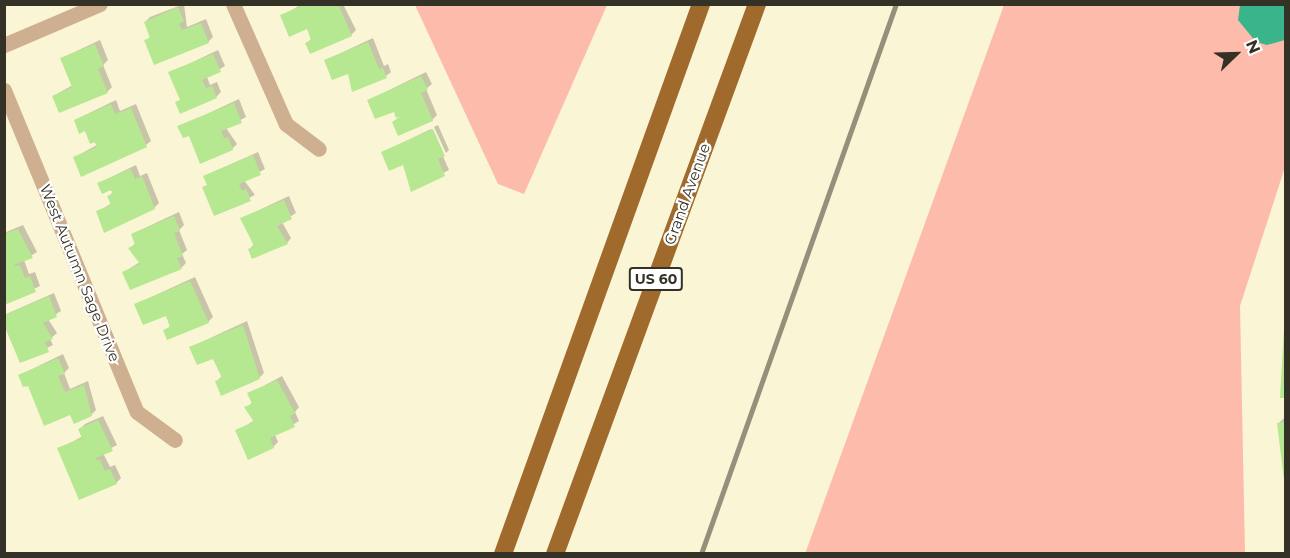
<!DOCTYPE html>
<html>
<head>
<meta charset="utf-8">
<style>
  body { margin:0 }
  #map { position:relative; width:1290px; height:558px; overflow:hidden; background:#faf5d5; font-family:Montserrat,sans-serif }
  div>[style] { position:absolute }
  .green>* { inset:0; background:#fdbbac }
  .water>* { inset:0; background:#3ab58b }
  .shadow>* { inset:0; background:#0003 }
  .building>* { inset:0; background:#b6e891 }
  .minor>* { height:15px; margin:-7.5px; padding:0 7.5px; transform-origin:7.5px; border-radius:7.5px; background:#ceaf8f }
  .trunk>* { height:18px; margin:-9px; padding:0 9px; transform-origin:9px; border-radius:9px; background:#a06a2c }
  .rail>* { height:4.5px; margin:-2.25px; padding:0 2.25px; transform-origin:2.25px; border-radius:2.25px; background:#94907b }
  span { translate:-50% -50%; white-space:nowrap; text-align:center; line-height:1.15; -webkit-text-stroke:4.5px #fff; paint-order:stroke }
  .shield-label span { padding:2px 4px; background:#fff; border:2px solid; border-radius:4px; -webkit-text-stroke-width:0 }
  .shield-label { font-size:14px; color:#343226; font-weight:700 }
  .street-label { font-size:15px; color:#343226 }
  .frame { position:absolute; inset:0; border:6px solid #343226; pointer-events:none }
  .north { position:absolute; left:1206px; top:24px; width:60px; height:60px; -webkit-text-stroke:4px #fff; paint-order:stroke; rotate:67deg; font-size:16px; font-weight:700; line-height:24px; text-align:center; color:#343226 }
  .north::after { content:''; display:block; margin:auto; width:21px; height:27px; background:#343226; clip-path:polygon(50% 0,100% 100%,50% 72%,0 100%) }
</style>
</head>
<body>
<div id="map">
  <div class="green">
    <div style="clip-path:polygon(415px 5px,607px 5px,524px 194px,498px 184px)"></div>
    <div style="clip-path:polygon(1004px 5px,1285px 5px,1285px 167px,1240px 306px,1245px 553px,805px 554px)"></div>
  </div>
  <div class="water">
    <div style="clip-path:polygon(1240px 5px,1285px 5px,1285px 40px,1267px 45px,1256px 42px,1238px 20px)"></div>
  </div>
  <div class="shadow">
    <div style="clip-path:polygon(184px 4px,187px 27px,206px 19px,213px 37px,208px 42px,146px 41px,151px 36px,145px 22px,150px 17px)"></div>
    <div style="clip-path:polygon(302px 4px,343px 4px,356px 30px,351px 35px,307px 43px,312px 38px,307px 27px,282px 16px)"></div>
    <div style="clip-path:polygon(373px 38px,384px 66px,388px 64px,391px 72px,386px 76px,349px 72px,326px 60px)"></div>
    <div style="clip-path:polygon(100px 40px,108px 60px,103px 65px,112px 87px,107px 92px,53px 96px,73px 85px,62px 58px)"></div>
    <div style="clip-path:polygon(218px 50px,225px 66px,207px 77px,210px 85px,217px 82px,221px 92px,216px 97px,177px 103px,181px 99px,170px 73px)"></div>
    <div style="clip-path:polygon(426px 72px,432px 84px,426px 89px,437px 115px,432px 120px,394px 122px,403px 114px,369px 100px)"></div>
    <div style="clip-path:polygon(239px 99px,246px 117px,226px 128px,237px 144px,232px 149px,179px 127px)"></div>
    <div style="clip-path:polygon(116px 100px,120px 111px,136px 104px,151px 141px,146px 145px,75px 157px,97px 145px,75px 120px)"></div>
    <div style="clip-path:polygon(438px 125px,449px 150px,446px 153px,434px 127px)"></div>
    <div style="clip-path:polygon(431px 129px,449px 170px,411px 190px,404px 163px,383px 152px)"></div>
    <div style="clip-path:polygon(258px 152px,265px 169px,244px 180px,255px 195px,215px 214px,204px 188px,208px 184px,204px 176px)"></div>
    <div style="clip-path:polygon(136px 165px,140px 176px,147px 173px,159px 203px,154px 208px,97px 212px,112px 203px,109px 196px,113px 192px,99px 183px)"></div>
    <div style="clip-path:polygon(289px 196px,296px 213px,282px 222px,291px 238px,287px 243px,250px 249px,254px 244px,242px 218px)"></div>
    <div style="clip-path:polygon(179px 212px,184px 225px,179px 230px,187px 250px,182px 254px,186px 263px,181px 268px,124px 272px,140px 262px,130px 248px,136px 243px,132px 234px)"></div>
    <div style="clip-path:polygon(23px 225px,37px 252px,24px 260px,29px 274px,35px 272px,40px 286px,4px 303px,4px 233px)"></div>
    <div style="clip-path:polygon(195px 277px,213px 317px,208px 322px,165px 331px,170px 326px,166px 314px,136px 304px)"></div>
    <div style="clip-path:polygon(54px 293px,61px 311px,48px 319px,57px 333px,50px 339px,53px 345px,21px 361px,4px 315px)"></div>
    <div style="clip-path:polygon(247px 321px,264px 373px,259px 378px,216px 382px,222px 376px,214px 357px,191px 347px)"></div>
    <div style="clip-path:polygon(63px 354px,69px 368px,64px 373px,70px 389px,88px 381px,96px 410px,91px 415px,71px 413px,20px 375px)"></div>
    <div style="clip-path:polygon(282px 376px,299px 407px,295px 412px,299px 421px,275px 435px,278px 442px,273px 447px,237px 431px,255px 420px,246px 408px,253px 402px,249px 394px)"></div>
    <div style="clip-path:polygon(103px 416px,117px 445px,100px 454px,104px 455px,110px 467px,115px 465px,121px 478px,116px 483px,59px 449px,83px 436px,80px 429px,85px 424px)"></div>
    <div style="clip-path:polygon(1286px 416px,1286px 474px,1279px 423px)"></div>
  </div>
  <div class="building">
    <div style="clip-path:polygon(306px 4px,339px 6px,352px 36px,310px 54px,305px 43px,311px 40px,307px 29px,289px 37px,280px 15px)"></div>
    <div style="clip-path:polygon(178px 7px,184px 21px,175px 26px,179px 24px,182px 30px,201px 23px,209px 43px,154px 65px,144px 40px,150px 38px,144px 22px)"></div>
    <div style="clip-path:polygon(368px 42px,379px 69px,383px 68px,387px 78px,352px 92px,348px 74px,332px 80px,324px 60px)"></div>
    <div style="clip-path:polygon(95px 44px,104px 66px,98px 69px,108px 93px,59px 113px,52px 96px,72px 87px,60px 58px)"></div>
    <div style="clip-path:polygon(213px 54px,221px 72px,202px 80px,206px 88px,212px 86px,217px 98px,180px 114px,175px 102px,180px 100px,168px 72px)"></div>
    <div style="clip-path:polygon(421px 76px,428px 90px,421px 93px,433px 121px,398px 136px,392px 122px,401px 116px,396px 118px,394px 112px,375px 119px,367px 100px)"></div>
    <div style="clip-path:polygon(234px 103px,242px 123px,221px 131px,224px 138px,219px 140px,228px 137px,233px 150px,200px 164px,189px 136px,183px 138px,177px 126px)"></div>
    <div style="clip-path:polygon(111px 104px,115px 114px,131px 108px,147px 147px,81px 177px,73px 157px,97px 147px,95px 142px,90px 144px,85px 131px,79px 134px,74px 120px)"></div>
    <div style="clip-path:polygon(433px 129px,445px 156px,438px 159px,445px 176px,411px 192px,403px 165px,389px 171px,381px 152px)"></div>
    <div style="clip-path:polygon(253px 155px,261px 175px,239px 184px,242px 191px,246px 189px,251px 201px,214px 216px,202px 187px,207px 185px,203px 176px)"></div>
    <div style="clip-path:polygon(131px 169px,135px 179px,142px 176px,155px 209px,104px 233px,96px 211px,111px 205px,107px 196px,113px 194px,111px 190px,102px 194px,97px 183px)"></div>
    <div style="clip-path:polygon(284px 200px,292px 219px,277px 226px,288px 244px,252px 259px,248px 249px,254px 246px,240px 218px)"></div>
    <div style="clip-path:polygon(174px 216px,180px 231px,174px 233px,183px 256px,177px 258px,182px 269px,130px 290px,122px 272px,140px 264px,128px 248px,135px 245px,131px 234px)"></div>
    <div style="clip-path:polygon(18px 229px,33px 258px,13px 265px,20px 266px,25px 278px,30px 276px,36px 292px,4px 305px,4px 234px)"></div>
    <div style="clip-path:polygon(190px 281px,209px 323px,167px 340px,163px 330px,170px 327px,166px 316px,143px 325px,134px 304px)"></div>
    <div style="clip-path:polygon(49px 296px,57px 317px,43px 323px,53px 339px,45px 342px,49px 352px,20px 363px,4px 325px,4px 315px)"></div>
    <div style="clip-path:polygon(243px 325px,260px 379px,221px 396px,215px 381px,222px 378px,213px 359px,197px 365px,189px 347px)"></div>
    <div style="clip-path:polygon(1284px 329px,1286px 329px,1286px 398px,1280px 398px)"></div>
    <div style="clip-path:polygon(58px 358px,65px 374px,58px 376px,65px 392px,84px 385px,92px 416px,74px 424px,70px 415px,44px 426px,28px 386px,23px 387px,18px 375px)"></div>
    <div style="clip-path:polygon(277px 380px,295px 413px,290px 416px,295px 427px,270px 438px,274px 448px,248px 460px,235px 430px,254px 422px,244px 407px,252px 404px,247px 393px)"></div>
    <div style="clip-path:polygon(98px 420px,113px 451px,94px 459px,100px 460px,105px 471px,110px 469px,117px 484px,79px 500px,57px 448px,82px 438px,78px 429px)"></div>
    <div style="clip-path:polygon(1286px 422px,1286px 480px,1284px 480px,1277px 423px)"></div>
  </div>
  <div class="minor">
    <div style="left:233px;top:4px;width:131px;rotate:66.2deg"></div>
    <div style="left:286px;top:124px;width:41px;rotate:37.1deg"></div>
    <div style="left:4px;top:45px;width:104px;rotate:-23.1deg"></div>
    <div style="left:4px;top:90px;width:348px;rotate:67.6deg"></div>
    <div style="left:137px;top:412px;width:47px;rotate:36.4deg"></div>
  </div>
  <div class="trunk">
    <div style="left:503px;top:554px;width:585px;rotate:-70.2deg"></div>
    <div style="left:555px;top:554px;width:586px;rotate:-69.83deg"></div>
  </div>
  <div class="rail">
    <div style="left:701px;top:554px;width:584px;rotate:-70.48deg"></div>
  </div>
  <div class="shield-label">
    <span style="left:656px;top:279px">US 60</span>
  </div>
  <div class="street-label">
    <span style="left:687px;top:194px;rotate:-70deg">Grand Avenue</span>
    <span style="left:80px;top:273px;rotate:68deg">West Autumn Sage Drive</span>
  </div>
  <div class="frame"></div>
  <div class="north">N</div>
</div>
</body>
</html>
